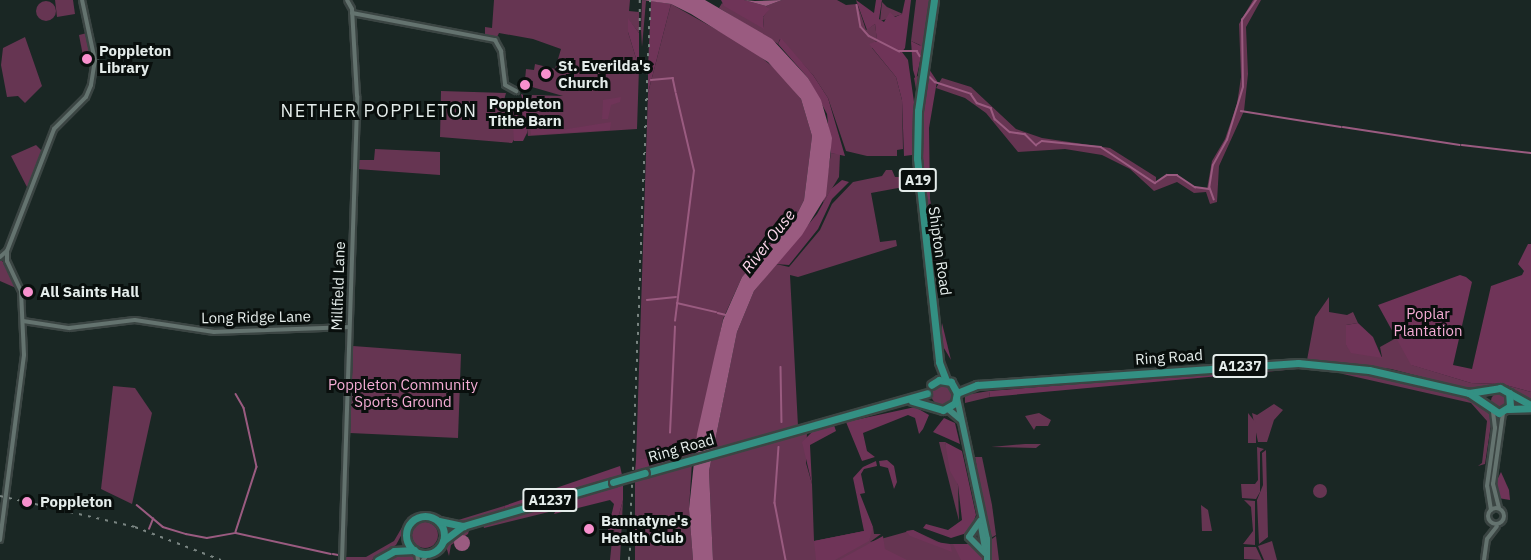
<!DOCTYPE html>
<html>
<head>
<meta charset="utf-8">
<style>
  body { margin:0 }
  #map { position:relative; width:1531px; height:560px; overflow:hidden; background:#1a2724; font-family:"IBM Plex Sans",sans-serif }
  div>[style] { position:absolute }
  .green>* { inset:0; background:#663552 }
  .round { border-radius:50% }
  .forest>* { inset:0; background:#6f3458 }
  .water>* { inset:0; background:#9a5b80 }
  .stream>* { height:1.5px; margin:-0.75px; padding:0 0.75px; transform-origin:0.75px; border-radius:0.75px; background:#9a5b80 }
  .roads { filter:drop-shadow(2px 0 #3b4543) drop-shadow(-2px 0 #3b4543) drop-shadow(0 2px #3b4543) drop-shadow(0 -2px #3b4543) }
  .tertiary>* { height:4px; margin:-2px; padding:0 2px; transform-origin:2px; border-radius:2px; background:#64736f }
  .tertiary>.ring { margin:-2px; padding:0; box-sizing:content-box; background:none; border:4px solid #64736f; border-radius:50% }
  .primary>* { height:6px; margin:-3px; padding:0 3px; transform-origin:3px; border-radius:3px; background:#3f897e }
  .trunk>* { height:7px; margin:-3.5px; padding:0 3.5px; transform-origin:3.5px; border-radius:3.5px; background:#339083 }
  .trunk>.ring { margin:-3.5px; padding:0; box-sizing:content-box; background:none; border:7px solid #339083; border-radius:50% }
  .rail>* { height:1.5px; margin-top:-0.75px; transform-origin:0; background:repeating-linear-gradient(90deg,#798481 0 3px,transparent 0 9px) }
  .bridges { filter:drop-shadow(2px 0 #3b4543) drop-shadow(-2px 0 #3b4543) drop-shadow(0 2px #3b4543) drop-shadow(0 -2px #3b4543) }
  .trunk-bridge>* { height:7px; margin:-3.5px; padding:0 3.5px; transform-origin:3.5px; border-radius:3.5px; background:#339083 }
  .dots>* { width:16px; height:16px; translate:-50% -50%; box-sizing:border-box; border:3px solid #090f0d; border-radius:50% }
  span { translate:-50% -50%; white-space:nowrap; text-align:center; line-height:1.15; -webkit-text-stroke:6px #090f0d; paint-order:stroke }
  .shield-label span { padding:2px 4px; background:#090f0d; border:2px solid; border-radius:4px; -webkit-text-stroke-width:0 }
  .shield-label { font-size:14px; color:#e4ecea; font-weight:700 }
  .poi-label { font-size:15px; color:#e4ecea; font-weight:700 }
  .left { translate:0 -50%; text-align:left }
  .street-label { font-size:15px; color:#e4ecea }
  .park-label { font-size:15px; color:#f6add6 }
  .water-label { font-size:16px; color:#fdd7eb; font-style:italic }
  .quarter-label { font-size:18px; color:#e4ecea; letter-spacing:1.5px }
</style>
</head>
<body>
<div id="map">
  <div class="green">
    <div style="clip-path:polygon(55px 0,73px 0,75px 14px,57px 17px)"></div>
    <div style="clip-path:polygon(494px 0,630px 0,629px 11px,639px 12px,639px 33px,628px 19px,628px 32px,639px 68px,637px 129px,528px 136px,526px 122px,532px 95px,563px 96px,532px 87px,533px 81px,525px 80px,526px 69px,534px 70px,535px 64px,555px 69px,561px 49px,533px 39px,499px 33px,496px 39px,485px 36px,485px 27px,492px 28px)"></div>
    <div style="clip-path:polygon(642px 0,646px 1px,642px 47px,641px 30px)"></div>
    <div style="clip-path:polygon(782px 0,837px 0,846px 5px,857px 4px,856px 0,866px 30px,875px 24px,877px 39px,872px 48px,896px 77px,902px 100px,903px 149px,897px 150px,897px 156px,867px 156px,846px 151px,828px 98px,813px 75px,780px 39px,778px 44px,719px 8px,722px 3px,764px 28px,763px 17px,769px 9px,766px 6px)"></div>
    <div style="clip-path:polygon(916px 0,931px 0,918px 101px,914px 78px,918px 76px,923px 53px,920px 45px,911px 41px)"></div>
    <div style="clip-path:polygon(1253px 0,1261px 0,1246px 27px,1248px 74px,1244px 111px,1219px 166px,1217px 202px,1210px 204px,1206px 192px,1194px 193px,1177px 182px,1154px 191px,1130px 169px,1102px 155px,1065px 149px,1018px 152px,986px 113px,965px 98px,936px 88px,942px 78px,971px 87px,1016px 129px,1042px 138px,1110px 148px,1156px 177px,1156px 183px,1167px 175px,1177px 175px,1195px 187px,1207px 189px,1212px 161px,1225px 139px,1237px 104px,1241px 77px,1239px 24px)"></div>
    <div class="round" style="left:36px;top:1px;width:20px;height:20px"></div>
    <div style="clip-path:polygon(882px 2px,887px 7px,903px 14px,880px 21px)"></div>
    <div style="clip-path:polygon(671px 4px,751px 49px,778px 71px,801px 99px,812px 136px,804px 200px,796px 216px,742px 277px,723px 319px,695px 453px,679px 459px,681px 445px,668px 456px,641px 462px,636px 460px,648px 93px)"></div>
    <div style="clip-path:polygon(87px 33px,91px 54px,83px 56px,79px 35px)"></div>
    <div style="clip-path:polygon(25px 37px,42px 86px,25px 103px,18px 96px,7px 97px,1px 65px,3px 48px)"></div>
    <div style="clip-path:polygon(441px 91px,506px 93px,503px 104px,505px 108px,513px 109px,515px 138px,512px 143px,440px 137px)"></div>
    <div style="clip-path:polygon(36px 145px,42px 151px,29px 191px,11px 156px)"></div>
    <div style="clip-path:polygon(375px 149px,440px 152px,440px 175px,357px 169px,358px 160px,374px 160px)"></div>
    <div style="clip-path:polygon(831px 153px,840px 154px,839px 177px,823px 203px)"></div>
    <div style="clip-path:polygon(886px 170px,892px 170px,895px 177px,907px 177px,909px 186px,871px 193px,880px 242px,896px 240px,897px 246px,798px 277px,790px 275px,798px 426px,752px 439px,754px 444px,807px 431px,806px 463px,812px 484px,814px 541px,864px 531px,869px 534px,873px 527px,874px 534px,881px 534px,870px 542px,913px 530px,943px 544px,970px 544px,983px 560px,713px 560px,709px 471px,737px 332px,754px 291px,776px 264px,789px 267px,820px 230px,832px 204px,853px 182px,882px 176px)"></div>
    <div style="clip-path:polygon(922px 199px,930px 199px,943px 270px,934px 271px)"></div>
    <div style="clip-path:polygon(0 260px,7px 264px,18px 295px,16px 288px,0 281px)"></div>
    <div style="clip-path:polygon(1329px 297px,1329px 312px,1347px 315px,1353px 312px,1358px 323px,1346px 325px,1346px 345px,1382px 357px,1380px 347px,1398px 337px,1412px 365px,1471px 383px,1502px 384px,1531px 392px,1531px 401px,1511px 391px,1461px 387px,1391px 369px,1307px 360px,1315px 317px)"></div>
    <div style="clip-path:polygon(353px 346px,461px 354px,458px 438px,350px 433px)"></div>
    <div style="clip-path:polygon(1339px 368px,1395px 378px,1480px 402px,1492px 418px,1485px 464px,1478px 466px,1482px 463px,1487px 421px,1471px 403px,1343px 374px)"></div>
    <div class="round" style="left:931px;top:383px;width:22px;height:22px"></div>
    <div style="clip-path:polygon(113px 386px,135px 388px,152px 413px,132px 504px,101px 489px)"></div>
    <div style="clip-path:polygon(989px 391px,990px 397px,965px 403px,965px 395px)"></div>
    <div class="round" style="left:1491px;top:393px;width:16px;height:16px"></div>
    <div style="clip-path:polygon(1274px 404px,1283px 410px,1274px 420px,1267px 442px,1258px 442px,1252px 413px,1257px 415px)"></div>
    <div style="clip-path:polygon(1039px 413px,1051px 420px,1048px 426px,1036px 426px,1034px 430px,1025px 416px)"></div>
    <div style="clip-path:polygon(1248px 413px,1256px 423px,1256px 443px,1248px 443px)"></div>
    <div style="clip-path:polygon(939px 442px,945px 442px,958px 485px,959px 521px)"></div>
    <div style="clip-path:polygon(1041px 444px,1036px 448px,991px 447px,1025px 444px)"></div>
    <div style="clip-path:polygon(1257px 447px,1264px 449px,1260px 452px,1260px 492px,1256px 499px,1242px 498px,1241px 484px,1255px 484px,1258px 480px)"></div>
    <div style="clip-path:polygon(1266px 450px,1268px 537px,1259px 544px,1257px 500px,1263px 485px,1262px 453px)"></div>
    <div style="clip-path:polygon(975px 457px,982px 457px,992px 505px,996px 535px,989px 539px)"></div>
    <div style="clip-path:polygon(692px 462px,689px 509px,693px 560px,635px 560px,635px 480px)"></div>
    <div class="round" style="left:1313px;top:484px;width:14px;height:14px"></div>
    <div style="clip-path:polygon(623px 500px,620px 560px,610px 560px,612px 540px)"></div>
    <div style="clip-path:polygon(1244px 500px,1255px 501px,1255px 545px,1243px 544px,1253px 531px,1251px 507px)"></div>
    <div style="clip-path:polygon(560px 502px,553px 511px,484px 528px,483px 525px)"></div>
    <div style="clip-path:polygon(1201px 505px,1208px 510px,1212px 531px,1202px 531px)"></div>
    <div style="clip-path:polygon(504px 506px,506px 510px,458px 523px,420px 515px,409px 521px,396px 545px,381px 554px,372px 560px,345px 560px,346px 557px,366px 557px,394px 541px,408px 517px,419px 512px,431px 512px,455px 521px)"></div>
    <div class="round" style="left:412px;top:522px;width:26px;height:26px"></div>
    <div style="clip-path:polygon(470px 527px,468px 534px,451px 545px,449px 556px,445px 543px)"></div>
    <div style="clip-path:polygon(996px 536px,999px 560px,991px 560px,989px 541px)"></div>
    <div style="clip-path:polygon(1272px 541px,1277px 560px,1264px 560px,1258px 546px)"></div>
    <div style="clip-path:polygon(1244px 547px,1256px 547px,1262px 560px,1244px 559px)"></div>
    <div style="clip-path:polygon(413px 553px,416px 560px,385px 560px,397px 554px)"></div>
  </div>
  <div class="forest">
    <div style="clip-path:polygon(721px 0,744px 0,766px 6px,770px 9px,763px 17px,764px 29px,724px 6px)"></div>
    <div style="clip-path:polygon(856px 0,874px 13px,876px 0,882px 0,879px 19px,884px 22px,890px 12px,895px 17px,902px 14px,905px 0,911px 0,905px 48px,902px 52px,908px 60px,914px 102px,912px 155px,904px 156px,902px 100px,896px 77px,869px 44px,877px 41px,875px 24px,867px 30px)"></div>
    <div style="clip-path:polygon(651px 1px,671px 4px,648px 93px,648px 67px)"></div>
    <div style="clip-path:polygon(628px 18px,639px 33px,639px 68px,628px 32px)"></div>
    <div style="clip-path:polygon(781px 38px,813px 75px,828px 98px,845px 156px,831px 153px,827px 114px,808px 78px,778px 44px)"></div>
    <div style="clip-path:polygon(911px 41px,923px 47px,916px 80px,913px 70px)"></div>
    <div style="clip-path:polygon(929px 69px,937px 81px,929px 128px,930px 199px,922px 199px,922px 124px)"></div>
    <div style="clip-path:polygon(521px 94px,529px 97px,527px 133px,523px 141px,514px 141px,512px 112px,523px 102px)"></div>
    <div style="clip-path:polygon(621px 97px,620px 102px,611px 105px,608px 119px,602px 119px,603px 100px)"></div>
    <div style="clip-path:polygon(611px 122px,610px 130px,531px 135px,530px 126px,561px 130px)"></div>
    <div style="clip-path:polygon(842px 180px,849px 182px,832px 199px,818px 229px,789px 265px,776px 264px,817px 214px,831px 189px)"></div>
    <div style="clip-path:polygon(1528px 244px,1531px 244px,1531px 392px,1502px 384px,1471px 383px,1411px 365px,1378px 305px,1460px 275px,1466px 277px,1472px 282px,1453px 365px,1472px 369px,1491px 286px,1522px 275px,1524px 271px,1518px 264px)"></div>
    <div style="clip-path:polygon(942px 323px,951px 360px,941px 343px)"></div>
    <div style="clip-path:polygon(1358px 323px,1373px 337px,1382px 358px,1351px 353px,1346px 345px,1346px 325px)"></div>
    <div style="clip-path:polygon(1286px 367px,1296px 369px,990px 397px,989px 391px)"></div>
    <div style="clip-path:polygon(915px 407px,929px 415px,923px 429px,919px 434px,915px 418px,908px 415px,863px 433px,867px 451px,875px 457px,862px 461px,846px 422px)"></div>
    <div style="clip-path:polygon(944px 418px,955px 423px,960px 444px,933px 432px)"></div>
    <div style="clip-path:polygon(834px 425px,836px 431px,810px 445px,812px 484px,802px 442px,812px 432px)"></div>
    <div style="clip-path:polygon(945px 442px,962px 451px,976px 515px,970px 532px,951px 538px,923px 528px,926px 524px,948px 530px,962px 520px,958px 485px,950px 471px)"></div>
    <div style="clip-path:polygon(682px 445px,679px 459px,635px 472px,636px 460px,668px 456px,671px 448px)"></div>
    <div style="clip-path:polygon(887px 460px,894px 466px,897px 482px,894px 489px,888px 468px,880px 466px,879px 461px)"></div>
    <div style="clip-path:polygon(876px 461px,877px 466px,864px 469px,861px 474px,865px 493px,860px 494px,873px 527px,869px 541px,835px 560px,816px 560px,814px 541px,864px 531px,853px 478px,863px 467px)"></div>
    <div style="clip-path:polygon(620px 466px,622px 475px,506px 510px,504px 506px)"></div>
    <div style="clip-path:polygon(1501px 472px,1509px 490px,1510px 500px,1498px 498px,1496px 482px)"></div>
    <div style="clip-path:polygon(623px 482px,623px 500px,612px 540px,606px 538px,614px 504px,610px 500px,554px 514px,560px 502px)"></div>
    <div style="clip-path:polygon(913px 530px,936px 542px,950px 544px,952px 552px,910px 536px,906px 531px)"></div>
    <div style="clip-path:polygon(883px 536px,885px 549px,907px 560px,839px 560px)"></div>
    <div style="clip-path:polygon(953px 544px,970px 544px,982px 554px,983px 560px,961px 560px)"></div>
  </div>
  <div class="water">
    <div style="clip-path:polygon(642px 0,705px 0,772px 39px,808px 78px,821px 100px,832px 138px,826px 196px,802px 235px,754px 291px,737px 332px,709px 471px,713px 560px,693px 560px,689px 509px,697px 434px,715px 354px,723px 320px,742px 277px,796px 216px,804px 200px,812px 136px,801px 99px,768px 62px,691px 14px,671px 4px)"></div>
    <div style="clip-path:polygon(744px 0,755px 1px,782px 0,766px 6px)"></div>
    <div class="round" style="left:454px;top:535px;width:16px;height:16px"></div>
  </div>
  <div class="stream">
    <div style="left:857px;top:5px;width:22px;rotate:80deg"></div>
    <div style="left:861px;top:27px;width:12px;rotate:48deg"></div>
    <div style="left:869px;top:36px;width:34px;rotate:27deg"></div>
    <div style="left:899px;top:51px;width:18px"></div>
    <div style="left:917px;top:51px;width:6px;rotate:59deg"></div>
    <div style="left:928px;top:75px;width:10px;rotate:45deg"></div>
    <div style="left:935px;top:82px;width:38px;rotate:18deg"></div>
    <div style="left:971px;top:94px;width:11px;rotate:56deg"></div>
    <div style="left:977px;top:103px;width:15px;rotate:20deg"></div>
    <div style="left:991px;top:108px;width:12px;rotate:70deg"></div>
    <div style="left:995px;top:119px;width:20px;rotate:41deg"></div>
    <div style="left:1010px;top:132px;width:15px;rotate:8deg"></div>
    <div style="left:1025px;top:134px;width:16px;rotate:45deg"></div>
    <div style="left:1036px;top:145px;width:7px;rotate:-34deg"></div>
    <div style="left:1042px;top:141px;width:59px;rotate:5.8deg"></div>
    <div style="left:1101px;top:147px;width:65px;rotate:33.7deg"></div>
    <div style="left:1155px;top:183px;width:14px;rotate:-34deg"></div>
    <div style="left:1167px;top:175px;width:10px"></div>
    <div style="left:1177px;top:175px;width:22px;rotate:34deg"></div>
    <div style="left:1195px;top:187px;width:14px;rotate:8deg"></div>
    <div style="left:1209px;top:189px;width:24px;rotate:-81deg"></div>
    <div style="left:1213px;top:165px;width:29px;rotate:-61deg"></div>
    <div style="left:1227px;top:140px;width:55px;rotate:-73.2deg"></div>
    <div style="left:1243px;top:87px;width:67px;rotate:-90.9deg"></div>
    <div style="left:1242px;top:20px;width:24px;rotate:-55deg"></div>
    <div style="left:651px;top:80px;width:22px;rotate:-5deg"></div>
    <div style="left:673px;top:78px;width:14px;rotate:78deg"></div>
    <div style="left:1241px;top:111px;width:101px;rotate:9.1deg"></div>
    <div style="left:1343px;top:127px;width:118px;rotate:8.7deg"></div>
    <div style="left:1462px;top:145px;width:69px;rotate:6.6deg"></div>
    <div style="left:1210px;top:188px;width:12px;rotate:70deg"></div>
    <div style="left:647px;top:300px;width:29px;rotate:-6deg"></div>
    <div style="left:677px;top:303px;width:40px;rotate:13deg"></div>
    <div style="left:718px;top:313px;width:8px;rotate:14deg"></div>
    <div style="left:675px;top:321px;width:151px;rotate:-82.8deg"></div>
    <div style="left:694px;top:171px;width:79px;rotate:-103.2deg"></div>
    <div style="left:781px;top:367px;width:55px;rotate:89deg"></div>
    <div style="left:236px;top:394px;width:16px;rotate:60deg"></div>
    <div style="left:244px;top:408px;width:60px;rotate:77.6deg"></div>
    <div style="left:257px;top:467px;width:68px;rotate:107.9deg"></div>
    <div style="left:670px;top:433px;width:106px;rotate:-87.3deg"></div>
    <div style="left:779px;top:447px;width:56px;rotate:94.1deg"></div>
    <div style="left:775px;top:503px;width:58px;rotate:79.1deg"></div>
    <div style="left:137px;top:505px;width:34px;rotate:40deg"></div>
    <div style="left:163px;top:527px;width:24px;rotate:17deg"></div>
    <div style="left:186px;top:534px;width:21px;rotate:11deg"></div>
    <div style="left:207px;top:538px;width:29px;rotate:-10deg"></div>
    <div style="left:236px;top:533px;width:97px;rotate:12.5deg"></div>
    <div style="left:149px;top:529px;width:11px;rotate:-68deg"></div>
    <div style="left:333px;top:554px;width:5px;rotate:11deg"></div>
  </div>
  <div class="roads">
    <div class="tertiary">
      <div style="left:352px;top:13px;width:146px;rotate:10.7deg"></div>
      <div style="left:495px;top:40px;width:13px;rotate:61deg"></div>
      <div style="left:501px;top:51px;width:34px;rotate:83deg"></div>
      <div style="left:505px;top:85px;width:13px;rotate:29deg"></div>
      <div style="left:0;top:257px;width:9px;rotate:-41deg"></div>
      <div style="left:23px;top:321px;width:47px;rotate:8.7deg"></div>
      <div style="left:69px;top:328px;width:66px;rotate:-6.9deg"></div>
      <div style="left:135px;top:320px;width:80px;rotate:8.6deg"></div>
      <div style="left:214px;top:332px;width:135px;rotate:-2.1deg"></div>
      <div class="ring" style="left:1488px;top:508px;width:12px;height:12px"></div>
      <div style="left:1499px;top:508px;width:25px;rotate:-104deg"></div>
      <div style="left:1493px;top:484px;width:72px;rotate:-82deg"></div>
      <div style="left:1491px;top:510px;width:24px;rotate:-99deg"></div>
      <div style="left:1487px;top:486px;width:59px;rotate:-82.1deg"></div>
      <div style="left:1495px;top:428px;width:17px;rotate:-97deg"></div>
      <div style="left:0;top:540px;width:187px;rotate:-82.6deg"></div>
      <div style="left:24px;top:355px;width:64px;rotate:-92.7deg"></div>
      <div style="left:21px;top:291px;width:33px;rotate:-115deg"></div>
      <div style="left:7px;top:261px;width:10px;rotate:-90deg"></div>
      <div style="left:7px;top:251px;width:131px;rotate:-68.9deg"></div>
      <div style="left:54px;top:129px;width:45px;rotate:-45deg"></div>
      <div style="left:86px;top:97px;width:13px;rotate:-67deg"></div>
      <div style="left:91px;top:85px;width:24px;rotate:-81deg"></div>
      <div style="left:95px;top:61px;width:62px;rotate:-102deg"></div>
      <div style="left:417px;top:552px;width:8px;rotate:83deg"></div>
      <div style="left:342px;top:560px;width:464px;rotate:-88.1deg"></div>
      <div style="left:357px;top:96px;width:87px;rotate:-93.3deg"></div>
      <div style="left:352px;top:9px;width:10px;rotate:-119deg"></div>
      <div style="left:423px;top:560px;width:9px;rotate:-49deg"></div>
      <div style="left:1484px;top:560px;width:21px;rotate:-82deg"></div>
      <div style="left:1487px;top:539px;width:16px;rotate:-52deg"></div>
    </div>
    <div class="primary">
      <div style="left:957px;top:398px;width:144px;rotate:78deg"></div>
      <div style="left:987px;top:539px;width:21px;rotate:90deg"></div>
      <div style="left:948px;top:409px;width:16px;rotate:40deg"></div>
      <div style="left:980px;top:521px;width:19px;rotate:125deg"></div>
      <div style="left:969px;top:537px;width:23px;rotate:45deg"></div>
      <div style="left:981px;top:526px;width:22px;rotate:80deg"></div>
    </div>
    <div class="trunk">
      <div style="left:934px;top:0;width:112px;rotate:98.2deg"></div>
      <div style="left:918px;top:111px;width:47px;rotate:91.2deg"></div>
      <div style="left:917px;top:158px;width:205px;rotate:83.8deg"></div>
      <div style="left:939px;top:362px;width:19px;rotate:69deg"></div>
      <div style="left:957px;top:393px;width:22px;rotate:-22deg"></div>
      <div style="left:977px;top:385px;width:322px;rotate:-3.9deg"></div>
      <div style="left:1298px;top:363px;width:71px;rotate:5.6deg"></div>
      <div style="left:1369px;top:370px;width:103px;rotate:13deg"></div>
      <div style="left:1469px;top:393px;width:31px;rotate:-9deg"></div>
      <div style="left:1500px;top:388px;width:35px;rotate:29deg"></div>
      <div style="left:1469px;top:393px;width:36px;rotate:34deg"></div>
      <div style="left:1499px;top:413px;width:13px;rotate:-32deg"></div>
      <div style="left:1510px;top:406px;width:13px;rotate:-94deg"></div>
      <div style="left:912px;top:401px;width:32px;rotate:16deg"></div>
      <div style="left:943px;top:410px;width:14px;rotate:-30deg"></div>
      <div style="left:955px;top:403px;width:10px;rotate:-79deg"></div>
      <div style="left:957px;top:393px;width:13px;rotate:-119deg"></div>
      <div style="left:951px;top:382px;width:12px;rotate:-171deg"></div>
      <div style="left:939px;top:380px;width:9px;rotate:148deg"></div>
      <div style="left:1508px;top:409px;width:23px;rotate:-2deg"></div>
      <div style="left:645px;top:473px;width:293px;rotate:-15.8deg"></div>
      <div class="ring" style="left:406px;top:516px;width:31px;height:31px"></div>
      <div style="left:439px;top:521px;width:25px;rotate:12deg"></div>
      <div style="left:443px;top:541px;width:25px;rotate:-37deg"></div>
      <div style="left:463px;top:526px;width:156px;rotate:-16.3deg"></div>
      <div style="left:378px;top:560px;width:18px;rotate:-29deg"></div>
      <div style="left:394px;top:551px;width:20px;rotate:-3deg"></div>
    </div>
  </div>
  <div class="rail">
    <div style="left:640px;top:0;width:36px;rotate:90deg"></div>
    <div style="left:0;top:496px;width:139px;rotate:12.9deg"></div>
    <div style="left:135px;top:527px;width:92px;rotate:21deg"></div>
    <div style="left:629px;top:560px;width:560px;rotate:-87.85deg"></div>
  </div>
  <div class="bridges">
    <div class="trunk-bridge">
      <div style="left:613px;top:482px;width:33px;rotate:-16deg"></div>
    </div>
  </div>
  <div class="dots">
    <div style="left:87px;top:59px;background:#f790cd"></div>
    <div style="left:546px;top:74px;background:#f790cd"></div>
    <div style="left:525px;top:85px;background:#f790cd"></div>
    <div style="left:28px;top:292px;background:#f790cd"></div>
    <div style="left:27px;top:502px;background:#f790cd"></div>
    <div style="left:589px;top:529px;background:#f790cd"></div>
  </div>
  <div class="shield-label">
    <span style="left:918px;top:180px">A19</span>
    <span style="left:1240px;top:366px">A1237</span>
    <span style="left:550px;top:500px">A1237</span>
  </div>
  <div class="poi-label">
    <span class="left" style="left:99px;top:59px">Poppleton<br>Library</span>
    <span class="left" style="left:558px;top:74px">St. Everilda's<br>Church</span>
    <span style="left:525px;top:112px">Poppleton<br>Tithe Barn</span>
    <span class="left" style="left:40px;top:292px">All Saints Hall</span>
    <span class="left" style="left:40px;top:502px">Poppleton</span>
    <span class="left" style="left:601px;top:529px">Bannatyne's<br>Health Club</span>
  </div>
  <div class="street-label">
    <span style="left:940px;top:251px;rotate:82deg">Shipton Road</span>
    <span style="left:338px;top:286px;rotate:-88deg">Millfield Lane</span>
    <span style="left:256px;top:317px;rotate:-1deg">Long Ridge Lane</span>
    <span style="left:1169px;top:357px;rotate:-4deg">Ring Road</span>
    <span style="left:681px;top:448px;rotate:-16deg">Ring Road</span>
  </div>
  <div class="park-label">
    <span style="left:1428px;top:322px">Poplar<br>Plantation</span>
    <span style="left:403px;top:393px">Poppleton Community<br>Sports Ground</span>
  </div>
  <div class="water-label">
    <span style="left:768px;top:241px;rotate:-52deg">River Ouse</span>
  </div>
  <div class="quarter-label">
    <span style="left:379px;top:111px">NETHER POPPLETON</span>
  </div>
</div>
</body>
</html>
